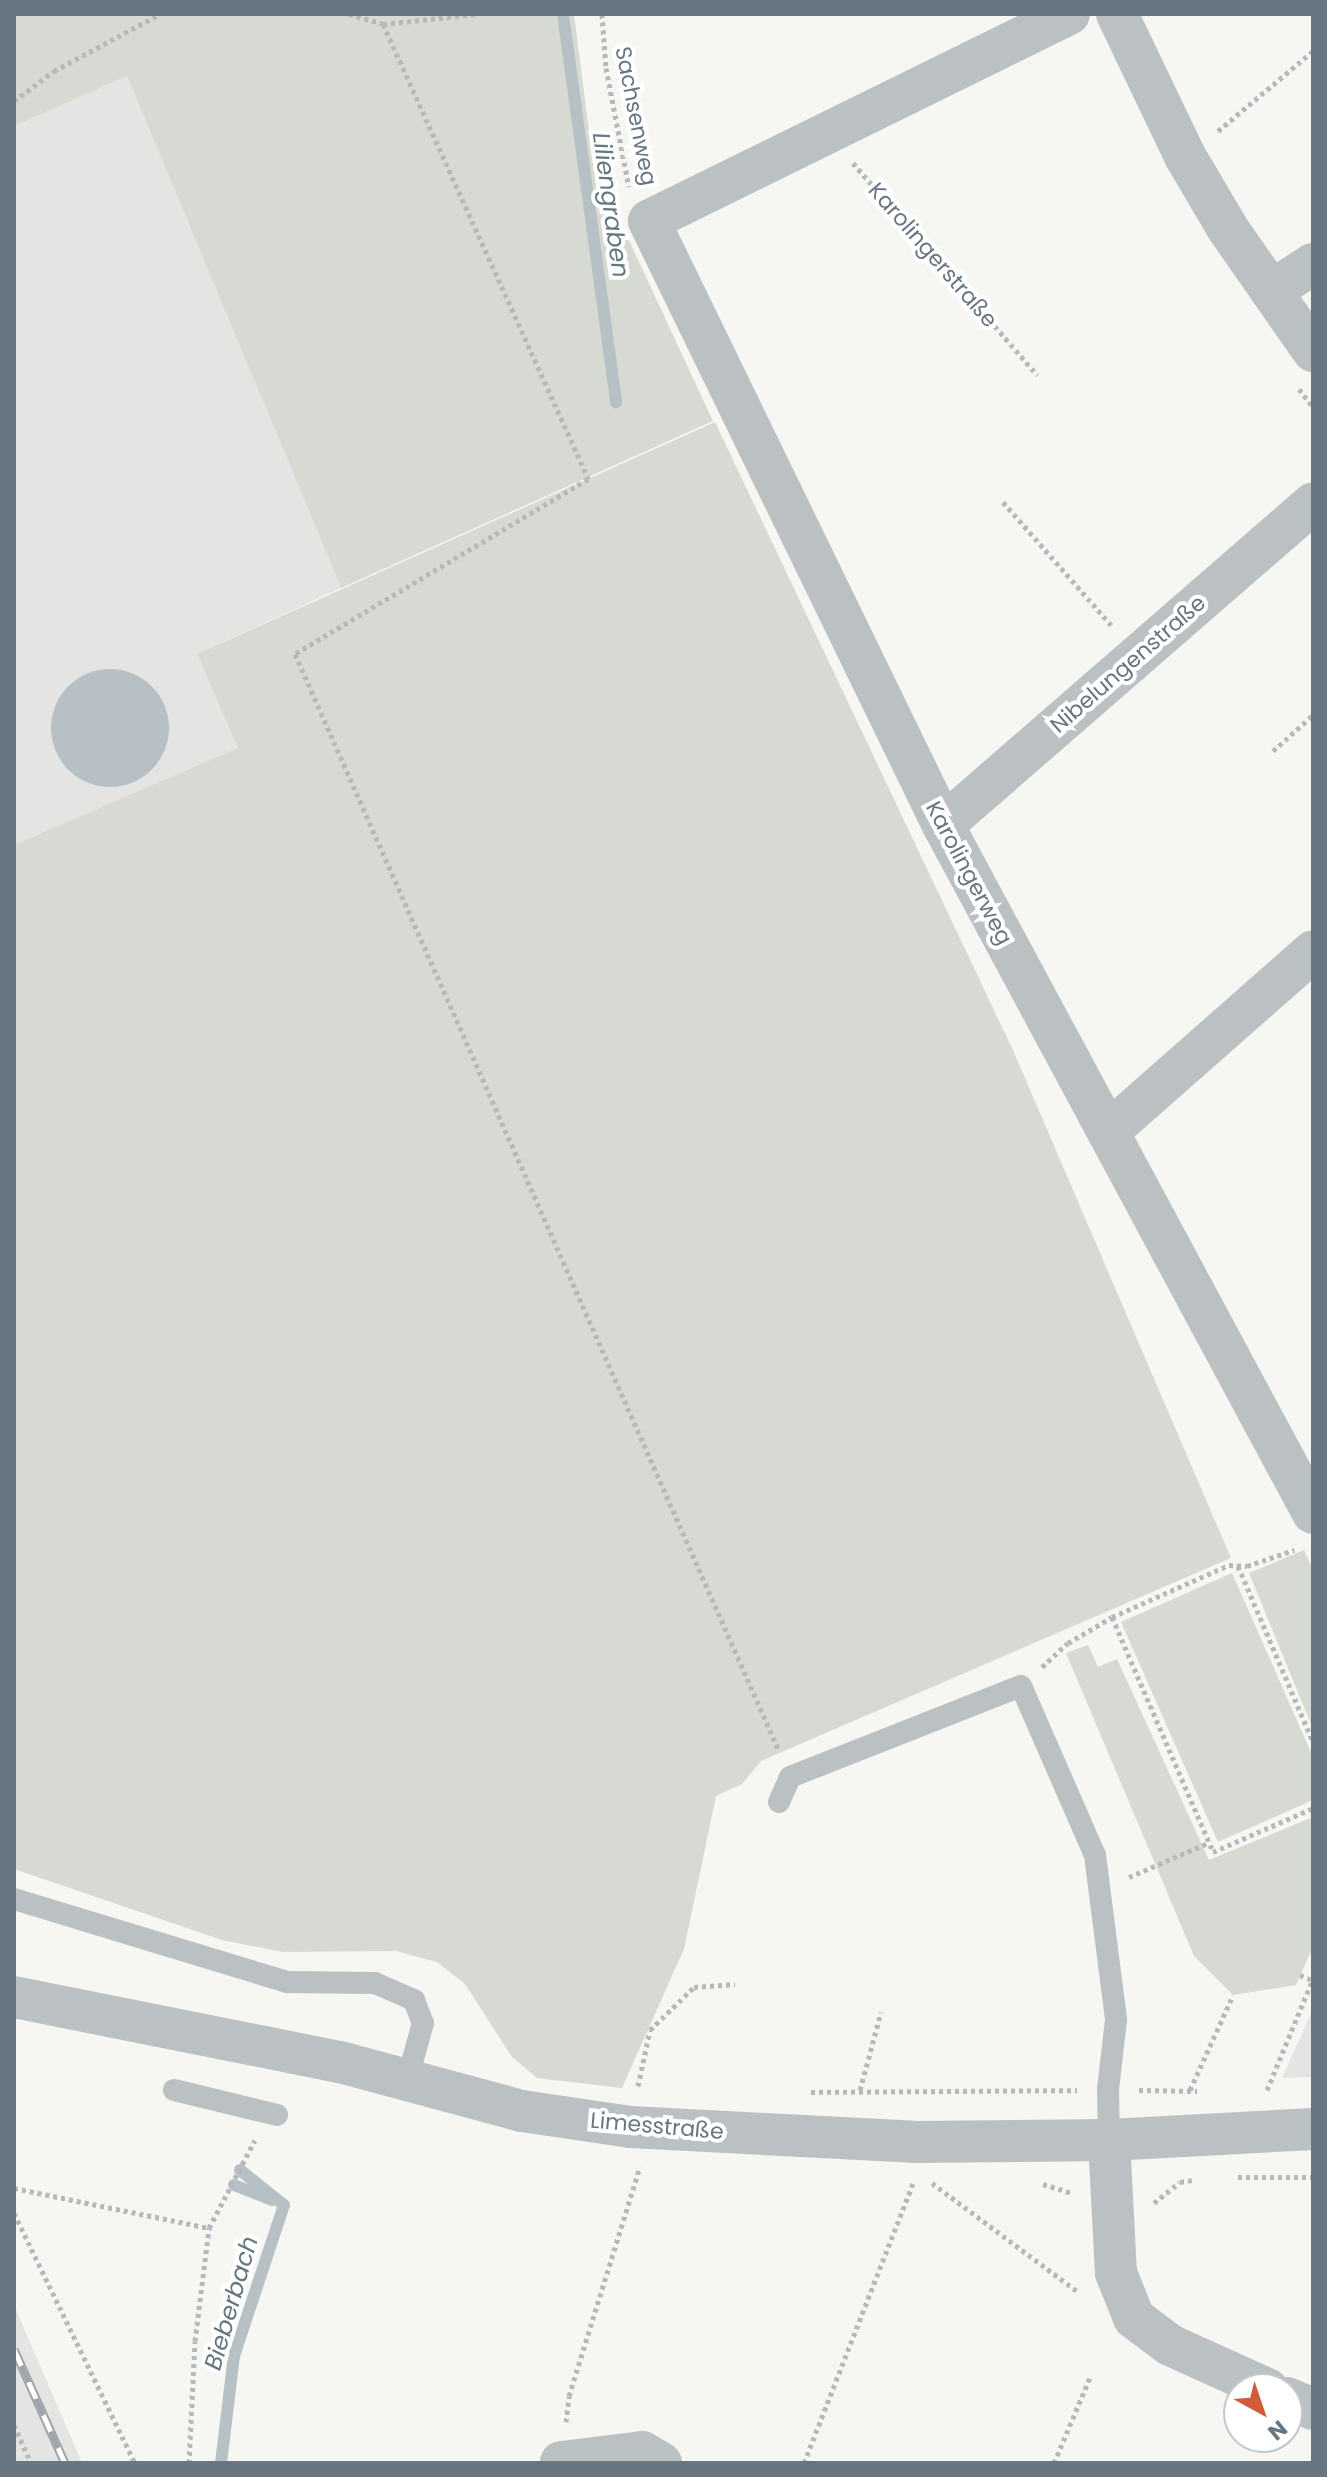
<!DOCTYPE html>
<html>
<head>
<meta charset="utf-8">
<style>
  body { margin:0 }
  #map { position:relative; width:1327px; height:2477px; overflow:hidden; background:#f6f6f3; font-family:Poppins,sans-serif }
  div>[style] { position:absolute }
  .built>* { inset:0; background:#e4e5e3 }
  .green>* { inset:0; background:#d6dad3 }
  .water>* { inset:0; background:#b7c1c5 }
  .round { border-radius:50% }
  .stream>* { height:12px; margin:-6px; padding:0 6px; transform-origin:6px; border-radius:6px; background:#b7c1c5 }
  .path>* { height:5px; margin-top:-2.5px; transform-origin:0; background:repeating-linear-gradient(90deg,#b6b9bc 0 4px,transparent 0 8px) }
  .service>* { height:22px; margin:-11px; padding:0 11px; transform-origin:11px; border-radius:11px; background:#bbc0c3 }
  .minor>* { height:42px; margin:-21px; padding:0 21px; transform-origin:21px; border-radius:21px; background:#bbc0c3 }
  .rail>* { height:9px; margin-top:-4.5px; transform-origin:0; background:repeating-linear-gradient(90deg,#fff 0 18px,#9ea4a9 0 36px); box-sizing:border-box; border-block:2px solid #9ea4a9 }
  span { translate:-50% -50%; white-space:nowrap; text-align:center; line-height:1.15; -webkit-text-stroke:8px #fff; paint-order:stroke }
  .street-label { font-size:22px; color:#687681 }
  .water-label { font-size:24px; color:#64777d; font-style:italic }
  .frame { position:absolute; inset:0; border:16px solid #687681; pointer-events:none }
  .north { position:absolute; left:1223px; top:2373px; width:80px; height:80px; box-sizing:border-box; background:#fff; border:2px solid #c3c8cd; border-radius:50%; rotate:140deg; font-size:22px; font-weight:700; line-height:32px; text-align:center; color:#687681 }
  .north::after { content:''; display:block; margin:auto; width:28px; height:36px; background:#d15c39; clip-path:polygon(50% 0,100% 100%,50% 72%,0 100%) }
</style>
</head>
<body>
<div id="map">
  <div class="built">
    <div style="clip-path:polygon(127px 76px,341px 588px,197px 654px,239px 748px,14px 845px,14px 126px)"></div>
    <div style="clip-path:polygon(1313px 2009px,1313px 2077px,1282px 2078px)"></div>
    <div style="clip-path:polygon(14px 2305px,82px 2463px,14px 2463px)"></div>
  </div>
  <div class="green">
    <div style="clip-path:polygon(14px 14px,574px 14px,593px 163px,713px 421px,341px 588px,127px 76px,14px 126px)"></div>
    <div style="clip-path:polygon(715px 422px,1012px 1048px,1231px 1558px,761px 1761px,742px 1784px,716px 1796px,684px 1949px,622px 2088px,537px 2078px,512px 2057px,465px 1984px,437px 1962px,396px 1951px,283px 1952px,222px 1940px,14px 1869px,14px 845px,238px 748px,197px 654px)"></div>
    <div style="clip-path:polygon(1304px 1550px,1313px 1570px,1313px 1729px,1249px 1573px)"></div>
    <div style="clip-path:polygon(1232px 1573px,1313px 1757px,1313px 1800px,1218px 1842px,1121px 1622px)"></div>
    <div style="clip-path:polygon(1088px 1645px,1098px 1667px,1117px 1659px,1209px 1860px,1313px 1817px,1313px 1947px,1296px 1985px,1233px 1995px,1194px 1956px,1066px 1653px)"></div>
  </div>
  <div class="water">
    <div class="round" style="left:51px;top:669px;width:118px;height:118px"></div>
  </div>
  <div class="stream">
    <div style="left:563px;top:14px;width:392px;rotate:82.2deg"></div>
    <div style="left:240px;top:2170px;width:56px;rotate:38.5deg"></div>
    <div style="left:234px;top:2185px;width:41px;rotate:21.5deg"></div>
    <div style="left:221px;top:2463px;width:108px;rotate:-83.1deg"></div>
    <div style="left:234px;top:2356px;width:159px;rotate:-71.7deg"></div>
  </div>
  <div class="path">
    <div style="left:349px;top:14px;width:35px;rotate:16deg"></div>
    <div style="left:383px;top:24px;width:499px;rotate:65.7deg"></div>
    <div style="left:588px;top:479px;width:341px;rotate:149.2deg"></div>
    <div style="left:295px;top:654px;width:1199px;rotate:66.19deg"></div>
    <div style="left:602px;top:14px;width:54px;rotate:85.8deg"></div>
    <div style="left:606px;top:68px;width:121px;rotate:79.1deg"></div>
    <div style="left:383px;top:24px;width:94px;rotate:-6.1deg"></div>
    <div style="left:14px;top:101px;width:50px;rotate:-36.9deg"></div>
    <div style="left:54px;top:71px;width:120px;rotate:-28.3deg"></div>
    <div style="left:1218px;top:131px;width:124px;rotate:-40.1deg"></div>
    <div style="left:853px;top:163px;width:281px;rotate:49deg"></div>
    <div style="left:1299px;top:389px;width:23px;rotate:52deg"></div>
    <div style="left:1003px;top:502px;width:164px;rotate:48.7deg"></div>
    <div style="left:1273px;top:751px;width:54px;rotate:-42deg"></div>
    <div style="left:1238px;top:1566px;width:191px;rotate:66.9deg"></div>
    <div style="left:1112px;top:1617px;width:256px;rotate:66.7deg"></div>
    <div style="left:1213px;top:1852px;width:109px;rotate:-23.7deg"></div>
    <div style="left:1042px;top:1667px;width:35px;rotate:-43deg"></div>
    <div style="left:1068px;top:1643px;width:51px;rotate:-30.6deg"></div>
    <div style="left:1112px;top:1617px;width:128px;rotate:-24deg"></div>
    <div style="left:1229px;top:1565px;width:18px;rotate:3deg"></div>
    <div style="left:1247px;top:1566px;width:50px;rotate:-18.8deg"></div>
    <div style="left:1129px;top:1877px;width:86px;rotate:-23.3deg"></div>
    <div style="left:1300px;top:1975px;width:13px;rotate:23deg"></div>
    <div style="left:638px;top:2086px;width:57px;rotate:-77.9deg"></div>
    <div style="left:650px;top:2030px;width:62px;rotate:-44.3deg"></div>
    <div style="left:694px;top:1987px;width:41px;rotate:-4.2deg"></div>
    <div style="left:860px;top:2090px;width:81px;rotate:-74.9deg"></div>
    <div style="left:1139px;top:2090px;width:58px;rotate:1deg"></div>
    <div style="left:1190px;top:2090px;width:104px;rotate:-65.6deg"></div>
    <div style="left:1267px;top:2090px;width:120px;rotate:-67.5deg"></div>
    <div style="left:811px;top:2092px;width:266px;rotate:-0.4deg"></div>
    <div style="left:1238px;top:2177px;width:75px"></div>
    <div style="left:932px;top:2183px;width:182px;rotate:36.7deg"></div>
    <div style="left:1043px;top:2184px;width:30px;rotate:17deg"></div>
    <div style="left:14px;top:2188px;width:199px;rotate:11.6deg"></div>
    <div style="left:209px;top:2228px;width:99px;rotate:-62.4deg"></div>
    <div style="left:1154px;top:2203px;width:33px;rotate:-39deg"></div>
    <div style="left:1180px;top:2182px;width:12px;rotate:-9deg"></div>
    <div style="left:14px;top:2213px;width:278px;rotate:64.2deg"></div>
    <div style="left:566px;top:2422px;width:26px;rotate:-83deg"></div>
    <div style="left:569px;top:2396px;width:240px;rotate:-72.8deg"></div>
    <div style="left:14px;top:2425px;width:42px;rotate:65.9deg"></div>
    <div style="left:189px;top:2463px;width:122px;rotate:-87.2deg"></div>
    <div style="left:195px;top:2341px;width:114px;rotate:-82.9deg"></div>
    <div style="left:804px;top:2463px;width:300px;rotate:-68.7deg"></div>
    <div style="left:1054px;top:2463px;width:95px;rotate:-67.2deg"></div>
  </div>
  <div class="service">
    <div style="left:779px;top:1802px;width:27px;rotate:-66deg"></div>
    <div style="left:790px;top:1777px;width:248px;rotate:-21.5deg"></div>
    <div style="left:1021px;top:1686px;width:184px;rotate:66.4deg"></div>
    <div style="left:1095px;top:1855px;width:166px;rotate:82.7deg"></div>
    <div style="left:1116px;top:2020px;width:69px;rotate:96.6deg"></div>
    <div style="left:1108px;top:2089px;width:51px;rotate:88.9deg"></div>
    <div style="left:14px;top:1899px;width:286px;rotate:16.9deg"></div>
    <div style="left:288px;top:1982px;width:87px;rotate:0.7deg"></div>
    <div style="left:375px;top:1983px;width:43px;rotate:23.6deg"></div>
    <div style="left:414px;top:2000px;width:25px;rotate:69deg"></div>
    <div style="left:423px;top:2023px;width:56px;rotate:105.5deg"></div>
    <div style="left:174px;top:2090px;width:106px;rotate:13.6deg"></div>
  </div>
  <div class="minor">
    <div style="left:1069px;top:14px;width:468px;rotate:153.8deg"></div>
    <div style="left:649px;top:221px;width:672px;rotate:64.05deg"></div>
    <div style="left:943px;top:825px;width:781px;rotate:61.73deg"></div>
    <div style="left:1117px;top:14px;width:157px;rotate:64.4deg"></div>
    <div style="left:1185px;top:156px;width:85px;rotate:59.5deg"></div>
    <div style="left:1228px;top:229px;width:149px;rotate:55.1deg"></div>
    <div style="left:1271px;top:291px;width:50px;rotate:-32.7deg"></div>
    <div style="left:943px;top:825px;width:490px;rotate:-41deg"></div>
    <div style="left:1108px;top:1132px;width:273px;rotate:-41.4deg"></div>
    <div style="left:14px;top:1997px;width:332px;rotate:11.3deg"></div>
    <div style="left:340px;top:2062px;width:188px;rotate:15.1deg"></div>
    <div style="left:522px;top:2111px;width:110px;rotate:8.4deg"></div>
    <div style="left:631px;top:2127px;width:283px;rotate:3deg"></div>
    <div style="left:914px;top:2142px;width:195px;rotate:-0.6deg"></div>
    <div style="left:1109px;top:2140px;width:204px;rotate:-3.1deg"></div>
    <div style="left:1109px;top:2140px;width:133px;rotate:87deg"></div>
    <div style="left:1116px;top:2273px;width:48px;rotate:68.2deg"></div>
    <div style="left:1134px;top:2318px;width:45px;rotate:36.9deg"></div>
    <div style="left:1170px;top:2345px;width:107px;rotate:24.4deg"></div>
    <div style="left:1287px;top:2398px;width:28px;rotate:23deg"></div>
    <div style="left:561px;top:2462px;width:82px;rotate:-7deg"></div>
    <div style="left:642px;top:2452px;width:22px;rotate:30deg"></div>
  </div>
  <div class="rail">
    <div style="left:14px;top:2349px;width:125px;rotate:65.9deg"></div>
  </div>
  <div class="street-label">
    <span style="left:636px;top:116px;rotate:79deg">Sachsenweg</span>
    <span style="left:933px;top:255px;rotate:49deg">Karolingerstraße</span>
    <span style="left:1128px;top:664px;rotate:-41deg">Nibelungenstraße</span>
    <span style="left:969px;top:873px;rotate:62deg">Karolingerweg</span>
    <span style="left:657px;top:2126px;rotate:5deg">Limesstraße</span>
  </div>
  <div class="water-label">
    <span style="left:611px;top:205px;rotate:82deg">Liliengraben</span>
    <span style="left:231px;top:2303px;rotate:-74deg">Bieberbach</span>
  </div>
  <div class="frame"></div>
  <div class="north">N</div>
</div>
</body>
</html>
